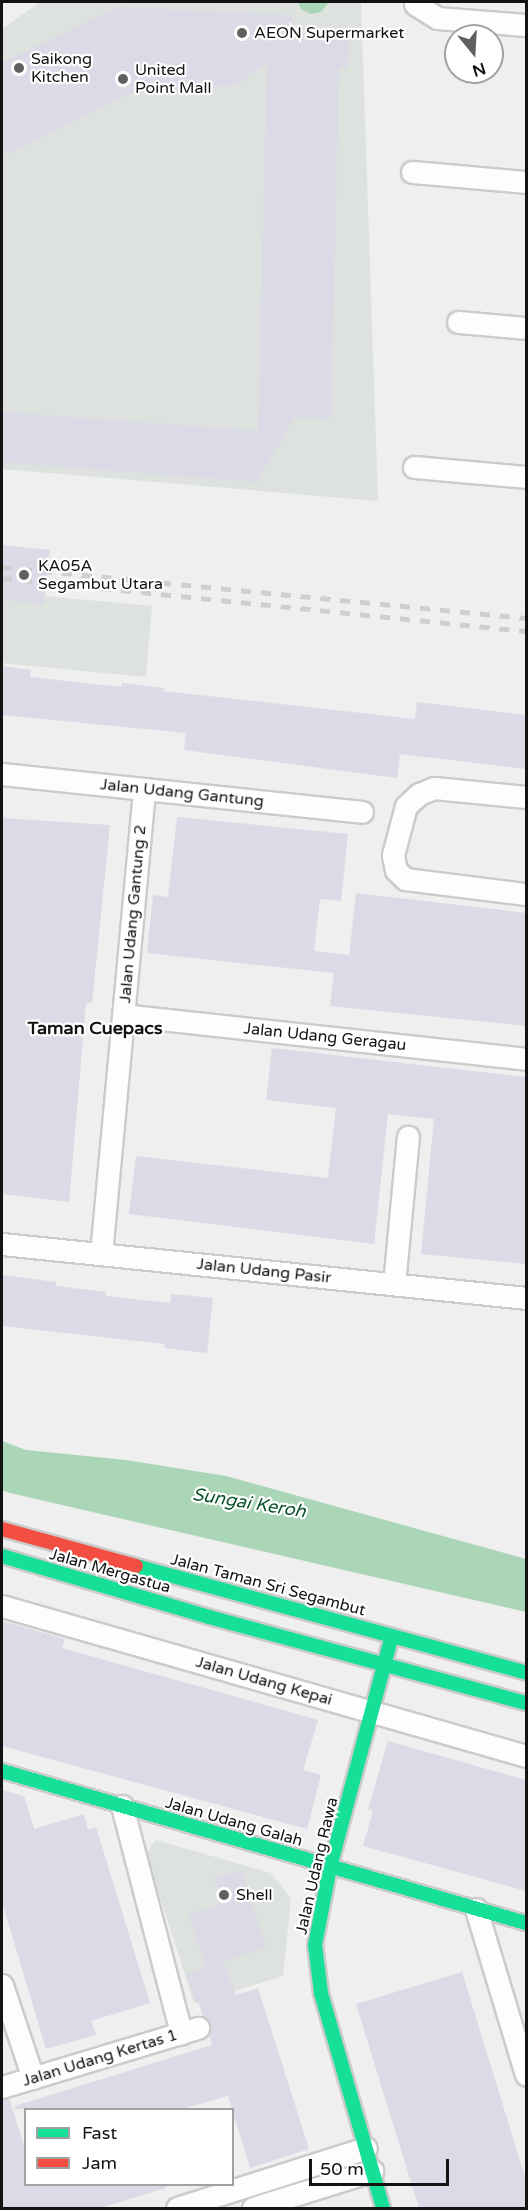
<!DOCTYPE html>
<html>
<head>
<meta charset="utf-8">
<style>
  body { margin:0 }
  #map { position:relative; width:528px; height:2210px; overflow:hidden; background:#eeefee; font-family:"Varela Round",sans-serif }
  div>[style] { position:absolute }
  .built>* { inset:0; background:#dee2de }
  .water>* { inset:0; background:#aad5b6 }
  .building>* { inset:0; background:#dbdae6 }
  .roads { filter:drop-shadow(2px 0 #cacbca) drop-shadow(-2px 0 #cacbca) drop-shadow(0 2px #cacbca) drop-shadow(0 -2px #cacbca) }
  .street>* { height:21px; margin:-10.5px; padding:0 10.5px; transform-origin:10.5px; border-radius:10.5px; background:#fcfdfc }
  .fast>* { height:14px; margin:-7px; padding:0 7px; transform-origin:7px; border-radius:7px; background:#16e098 }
  .jam>* { height:14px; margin:-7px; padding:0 7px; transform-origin:7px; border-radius:7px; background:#f24e42 }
  .rail>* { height:4.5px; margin-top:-2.25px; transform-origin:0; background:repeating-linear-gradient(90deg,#cecfce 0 10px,transparent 0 20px) }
  .dots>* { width:16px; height:16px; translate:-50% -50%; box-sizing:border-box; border:3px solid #fff; border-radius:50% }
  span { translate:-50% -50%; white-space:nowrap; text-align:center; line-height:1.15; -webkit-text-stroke:4.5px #fff; paint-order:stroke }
  .poi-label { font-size:16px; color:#121312 }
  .left { translate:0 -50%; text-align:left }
  .street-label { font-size:16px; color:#121312 }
  .neighbourhood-label { font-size:18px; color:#121312; font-weight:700 }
  .water-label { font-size:18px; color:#09522a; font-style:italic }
  .frame { position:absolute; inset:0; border:3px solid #121312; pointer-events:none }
  .legend { position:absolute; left:24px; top:2108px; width:210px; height:78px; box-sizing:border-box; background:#fff; border:2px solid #a0a1a0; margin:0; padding:8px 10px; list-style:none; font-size:18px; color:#121312 }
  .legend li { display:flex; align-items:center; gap:12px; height:30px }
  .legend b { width:30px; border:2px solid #a0a1a0 }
  .north { position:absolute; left:444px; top:24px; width:60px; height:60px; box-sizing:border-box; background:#fff; border:2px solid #a0a1a0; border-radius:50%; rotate:162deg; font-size:16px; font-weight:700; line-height:24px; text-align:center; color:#121312 }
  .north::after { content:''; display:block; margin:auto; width:21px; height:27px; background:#5f605f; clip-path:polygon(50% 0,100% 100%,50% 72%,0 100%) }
  .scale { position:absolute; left:309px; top:2159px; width:140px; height:27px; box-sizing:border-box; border:3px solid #121312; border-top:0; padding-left:8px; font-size:18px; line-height:21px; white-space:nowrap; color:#121312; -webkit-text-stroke:4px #fff; paint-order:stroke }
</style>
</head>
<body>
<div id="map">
  <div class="built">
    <div style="clip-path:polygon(40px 2px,361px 2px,378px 501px,2px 469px,2px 29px)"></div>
    <div style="clip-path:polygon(2px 592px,152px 606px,146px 677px,2px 663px)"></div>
    <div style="clip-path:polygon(156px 1840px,271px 1873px,291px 1899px,283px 1976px,194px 2003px,146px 1854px)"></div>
  </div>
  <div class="water">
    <div style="clip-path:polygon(298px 2px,329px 2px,321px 12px,311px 14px,301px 9px)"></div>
    <div style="clip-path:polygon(2px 1441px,26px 1450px,126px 1460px,226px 1476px,526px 1559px,526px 1612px,10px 1493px,2px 1490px)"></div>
  </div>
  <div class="building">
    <div style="clip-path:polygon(117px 7px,294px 15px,288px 28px,350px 30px,348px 68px,339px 68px,331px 419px,294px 418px,257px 482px,2px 462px,2px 412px,258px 431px,267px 63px,234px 86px,204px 86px,185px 94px,133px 92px,10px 153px,2px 148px,2px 63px)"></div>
    <div style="clip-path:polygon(2px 545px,50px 550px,44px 604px,2px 600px)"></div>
    <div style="clip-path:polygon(2px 666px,31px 670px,30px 677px,121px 687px,122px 683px,164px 688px,163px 691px,415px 719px,417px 702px,526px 715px,526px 769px,400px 754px,397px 778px,184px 750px,186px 733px,2px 715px)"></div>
    <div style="clip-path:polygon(177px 817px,348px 834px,341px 901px,320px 899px,314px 951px,349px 955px,356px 893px,526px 913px,526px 1026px,330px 1006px,334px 973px,147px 953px,153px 895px,168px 897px)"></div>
    <div style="clip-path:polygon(2px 818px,110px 825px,92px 1003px,86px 1003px,69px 1202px,2px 1194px)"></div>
    <div style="clip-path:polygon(272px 1048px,526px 1077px,526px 1264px,421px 1254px,434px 1119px,388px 1114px,374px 1244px,129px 1214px,136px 1156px,328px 1178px,336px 1108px,266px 1100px)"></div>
    <div style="clip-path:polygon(2px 1275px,56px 1282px,56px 1286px,106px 1292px,106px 1296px,170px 1303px,171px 1294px,213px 1298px,207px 1353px,164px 1348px,165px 1344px,2px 1326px)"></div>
    <div style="clip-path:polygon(2px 1621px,65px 1639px,62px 1648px,318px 1720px,303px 1770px,321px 1775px,307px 1829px,2px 1746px)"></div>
    <div style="clip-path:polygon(388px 1741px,526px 1780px,526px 1891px,363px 1846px,373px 1811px,368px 1809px)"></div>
    <div style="clip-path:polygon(2px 1790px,24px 1796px,34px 1829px,84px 1814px,88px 1830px,96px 1827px,150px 2003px,91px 2021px,96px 2035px,46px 2049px,2px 1902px)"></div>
    <div style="clip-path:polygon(241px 1870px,266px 1947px,223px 1961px,236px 1995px,258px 1988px,309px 2149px,250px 2168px,228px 2096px,182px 2109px,15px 2109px,15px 2106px,212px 2045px,209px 2034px,210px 2024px,203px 2017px,199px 2003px,197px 2004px,186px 1974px,206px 1967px,189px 1915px,223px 1904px,215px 1878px)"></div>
    <div style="clip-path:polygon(462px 1972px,526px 2180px,526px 2208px,419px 2208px,356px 2004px)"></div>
    <div style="clip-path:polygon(9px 2098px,26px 2152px,26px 2184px,165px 2184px,166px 2188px,100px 2208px,2px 2208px,2px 2099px)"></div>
  </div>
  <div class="roads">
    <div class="street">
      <div style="left:419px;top:2px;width:4px;rotate:153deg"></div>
      <div style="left:415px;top:4px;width:26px;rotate:32deg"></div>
      <div style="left:437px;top:18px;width:89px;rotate:4.5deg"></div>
      <div style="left:412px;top:172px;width:114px;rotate:5deg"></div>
      <div style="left:458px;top:322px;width:68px;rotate:5deg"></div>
      <div style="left:414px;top:467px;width:112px;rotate:5.1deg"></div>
      <div style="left:2px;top:774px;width:362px;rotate:6deg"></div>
      <div style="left:526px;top:797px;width:92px;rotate:-174.4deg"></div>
      <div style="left:434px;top:788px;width:16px;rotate:158deg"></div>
      <div style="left:419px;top:794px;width:18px;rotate:137deg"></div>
      <div style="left:406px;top:806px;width:51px;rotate:104.9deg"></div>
      <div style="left:393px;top:855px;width:15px;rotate:79deg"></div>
      <div style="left:396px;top:870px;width:13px;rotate:45deg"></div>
      <div style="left:405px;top:879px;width:122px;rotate:7.1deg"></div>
      <div style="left:123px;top:1015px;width:405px;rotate:6.2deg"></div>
      <div style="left:2px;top:1244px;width:527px;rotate:5.88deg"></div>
      <div style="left:101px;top:1254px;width:467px;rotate:-84.7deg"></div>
      <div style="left:394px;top:1284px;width:148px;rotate:-84.6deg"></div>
      <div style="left:2px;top:1606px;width:545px;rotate:15.97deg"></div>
      <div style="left:122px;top:1806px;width:235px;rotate:75.4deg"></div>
      <div style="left:476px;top:1909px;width:173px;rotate:73.2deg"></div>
      <div style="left:2px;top:1985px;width:98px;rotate:71.6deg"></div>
      <div style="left:2px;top:2087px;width:205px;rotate:-16.8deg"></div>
      <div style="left:177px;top:2208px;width:198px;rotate:-17.6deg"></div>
      <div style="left:253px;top:2208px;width:125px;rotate:-17.3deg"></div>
    </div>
    <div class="fast">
      <div style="left:2px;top:1556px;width:216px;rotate:16.4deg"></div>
      <div style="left:209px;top:1617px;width:328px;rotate:15.2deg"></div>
      <div style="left:136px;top:1566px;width:404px;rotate:15.3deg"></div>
      <div style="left:2px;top:1771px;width:546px;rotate:16.18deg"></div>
      <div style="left:383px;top:2208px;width:224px;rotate:-106.1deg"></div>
      <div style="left:321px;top:1993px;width:48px;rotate:-97.1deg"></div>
      <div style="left:315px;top:1945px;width:79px;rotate:-79.1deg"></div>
      <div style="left:330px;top:1867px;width:239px;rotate:-75deg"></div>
    </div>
    <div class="jam">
      <div style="left:2px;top:1529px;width:139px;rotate:15.4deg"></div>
    </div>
  </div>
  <div class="rail">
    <div style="left:2px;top:567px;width:526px;rotate:5.56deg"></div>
    <div style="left:2px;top:578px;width:527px;rotate:5.78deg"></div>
  </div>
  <div class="dots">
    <div style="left:242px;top:33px;background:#5f605f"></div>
    <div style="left:19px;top:68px;background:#5f605f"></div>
    <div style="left:123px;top:79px;background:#5f605f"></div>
    <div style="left:24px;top:575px;background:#5f605f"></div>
    <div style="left:224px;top:1895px;background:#5f605f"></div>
  </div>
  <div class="poi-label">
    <span class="left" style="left:254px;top:33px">AEON Supermarket</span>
    <span class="left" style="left:31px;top:68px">Saikong<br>Kitchen</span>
    <span class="left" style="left:135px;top:79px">United<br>Point Mall</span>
    <span class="left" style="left:38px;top:575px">KA05A<br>Segambut Utara</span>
    <span class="left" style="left:236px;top:1895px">Shell</span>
  </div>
  <div class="street-label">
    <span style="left:182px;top:793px;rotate:6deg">Jalan Udang Gantung</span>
    <span style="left:133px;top:914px;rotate:-85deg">Jalan Udang Gantung 2</span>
    <span style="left:325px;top:1037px;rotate:6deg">Jalan Udang Geragau</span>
    <span style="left:264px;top:1271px;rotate:6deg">Jalan Udang Pasir</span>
    <span style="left:110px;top:1571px;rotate:16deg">Jalan Mergastua</span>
    <span style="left:268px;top:1585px;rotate:15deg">Jalan Taman Sri Segambut</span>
    <span style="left:264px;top:1681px;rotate:16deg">Jalan Udang Kepai</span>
    <span style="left:234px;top:1822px;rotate:16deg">Jalan Udang Galah</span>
    <span style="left:317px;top:1866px;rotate:-77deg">Jalan Udang Rawa</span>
    <span style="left:100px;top:2058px;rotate:-17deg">Jalan Udang Kertas 1</span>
  </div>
  <div class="neighbourhood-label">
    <span style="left:95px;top:1028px">Taman Cuepacs</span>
  </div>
  <div class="water-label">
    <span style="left:249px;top:1503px;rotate:9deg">Sungai Keroh</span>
  </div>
  <div class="frame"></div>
  <ul class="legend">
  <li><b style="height:8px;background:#16e098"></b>Fast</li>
  <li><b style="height:8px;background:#f24e42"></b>Jam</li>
  </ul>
  <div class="north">N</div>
  <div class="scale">50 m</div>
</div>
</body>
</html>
